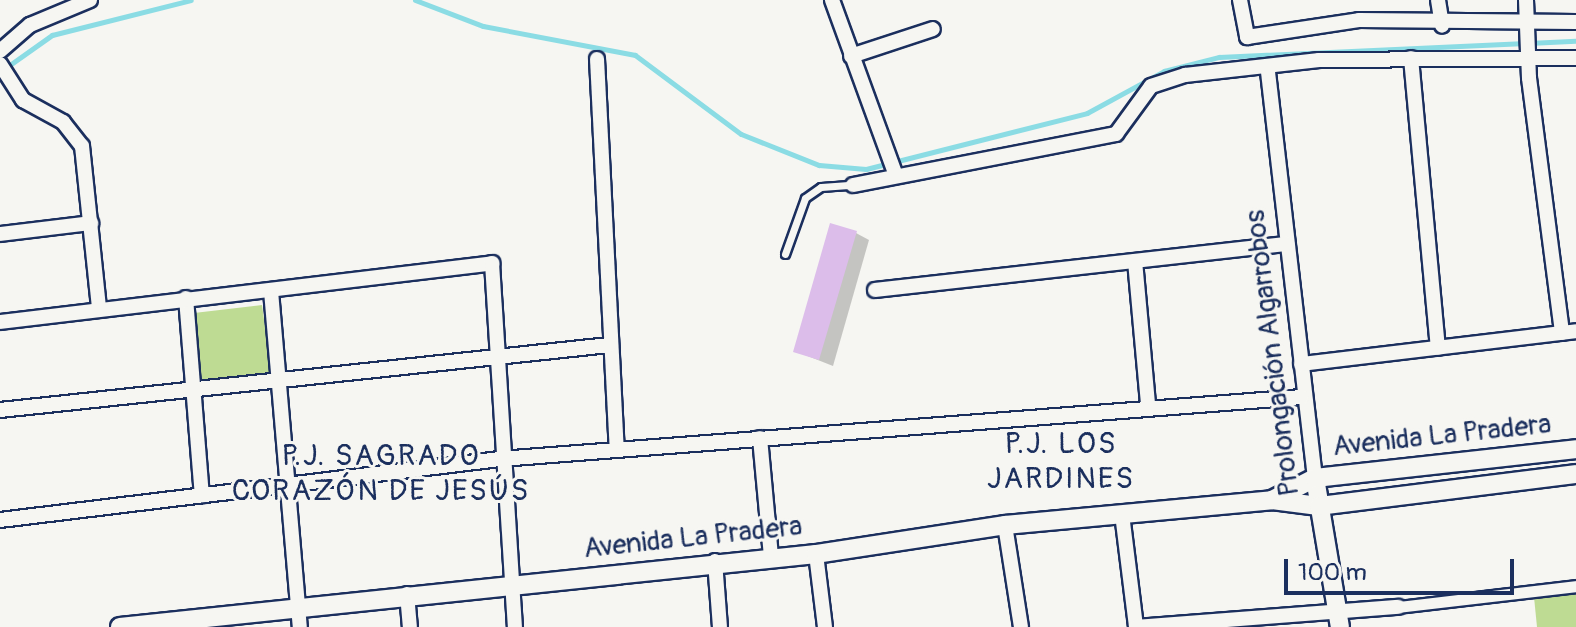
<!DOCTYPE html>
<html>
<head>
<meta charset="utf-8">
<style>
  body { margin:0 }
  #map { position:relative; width:1576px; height:627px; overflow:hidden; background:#f6f6f2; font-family:Pangolin,sans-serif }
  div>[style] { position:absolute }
  .green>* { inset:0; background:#bedb93 }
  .shadow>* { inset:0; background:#0003 }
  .stream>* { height:5px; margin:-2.5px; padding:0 2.5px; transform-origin:2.5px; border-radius:2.5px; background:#8bdce4 }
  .building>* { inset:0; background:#dcbdea }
  .roads { filter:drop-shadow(2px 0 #1b2f5e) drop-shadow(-2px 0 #1b2f5e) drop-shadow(0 2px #1b2f5e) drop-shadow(0 -2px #1b2f5e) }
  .service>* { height:7px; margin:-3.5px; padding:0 3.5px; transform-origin:3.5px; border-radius:3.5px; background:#f6f6f2 }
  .pedestrian>* { height:11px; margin:-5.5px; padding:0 5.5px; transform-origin:5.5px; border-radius:5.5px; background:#f6f6f2 }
  .minor>* { height:14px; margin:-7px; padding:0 7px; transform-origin:7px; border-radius:7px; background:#f6f6f2 }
  .tertiary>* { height:18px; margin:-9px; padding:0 9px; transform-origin:9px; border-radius:9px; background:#f6f6f2 }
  span { translate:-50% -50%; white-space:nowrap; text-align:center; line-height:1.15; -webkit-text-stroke:6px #f6f6f2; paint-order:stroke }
  .street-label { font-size:28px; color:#1b2f5e }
  .neighbourhood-label { font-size:30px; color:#1b2f5e; letter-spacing:2px }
  .scale { position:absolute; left:1284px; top:559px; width:230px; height:36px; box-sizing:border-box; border:4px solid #1b2f5e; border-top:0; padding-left:10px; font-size:24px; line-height:28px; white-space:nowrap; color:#1b2f5e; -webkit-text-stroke:6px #f6f6f2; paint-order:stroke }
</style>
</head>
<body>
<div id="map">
  <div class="green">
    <div style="clip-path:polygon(262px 305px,272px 377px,201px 385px,194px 313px)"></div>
    <div style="clip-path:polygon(1576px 593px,1576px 627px,1537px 627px,1534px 597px)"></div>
  </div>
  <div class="shadow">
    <div style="clip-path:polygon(856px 233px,869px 240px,833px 366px,795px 351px)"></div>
  </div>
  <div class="stream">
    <div style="left:415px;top:0;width:73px;rotate:20.9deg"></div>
    <div style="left:483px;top:26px;width:155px;rotate:10.8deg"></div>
    <div style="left:635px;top:55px;width:132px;rotate:36.7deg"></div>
    <div style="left:741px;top:134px;width:84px;rotate:21.7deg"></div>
    <div style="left:819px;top:165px;width:47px;rotate:4.9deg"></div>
    <div style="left:866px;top:169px;width:228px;rotate:-14.2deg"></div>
    <div style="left:1087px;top:113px;width:88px;rotate:-28.6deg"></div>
    <div style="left:1164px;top:71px;width:57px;rotate:-14.3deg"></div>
    <div style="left:1219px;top:57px;width:357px;rotate:-2.6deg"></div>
    <div style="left:4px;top:69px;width:59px;rotate:-35.3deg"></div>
    <div style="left:52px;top:35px;width:143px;rotate:-14.1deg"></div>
  </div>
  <div class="building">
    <div style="clip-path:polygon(830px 223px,857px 231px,819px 360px,793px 352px)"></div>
  </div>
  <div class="roads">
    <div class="service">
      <div style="left:785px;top:254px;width:59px;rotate:-70.3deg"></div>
      <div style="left:805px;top:198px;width:19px;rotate:-35deg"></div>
      <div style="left:821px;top:187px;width:31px;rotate:-4deg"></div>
    </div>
    <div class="pedestrian">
      <div style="left:1398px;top:607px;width:179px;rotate:-6.7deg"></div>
    </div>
    <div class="minor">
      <div style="left:832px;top:0;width:187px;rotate:70deg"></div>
      <div style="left:1240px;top:0;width:38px;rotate:79deg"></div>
      <div style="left:1247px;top:37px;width:113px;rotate:-8.6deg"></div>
      <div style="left:1359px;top:20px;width:217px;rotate:0.5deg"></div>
      <div style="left:1438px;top:0;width:26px;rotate:81deg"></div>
      <div style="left:1526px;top:0;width:78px;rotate:87.8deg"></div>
      <div style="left:1529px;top:78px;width:257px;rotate:82.6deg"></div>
      <div style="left:0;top:51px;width:40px;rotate:-41deg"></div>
      <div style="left:30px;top:25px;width:65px;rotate:-22.6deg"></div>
      <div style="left:851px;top:56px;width:86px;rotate:-18.2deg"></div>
      <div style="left:1411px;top:58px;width:291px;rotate:84.7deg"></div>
      <div style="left:597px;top:59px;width:391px;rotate:87.1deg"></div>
      <div style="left:0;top:64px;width:43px;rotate:57.4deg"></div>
      <div style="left:23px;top:100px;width:46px;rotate:28.8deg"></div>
      <div style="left:63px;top:122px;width:31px;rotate:52deg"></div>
      <div style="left:82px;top:146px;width:162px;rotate:84deg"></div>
      <div style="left:1268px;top:72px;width:409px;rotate:83.4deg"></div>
      <div style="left:853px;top:185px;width:268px;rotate:-11deg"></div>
      <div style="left:1116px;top:134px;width:59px;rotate:-53.9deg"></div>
      <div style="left:1151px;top:86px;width:36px;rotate:-18deg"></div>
      <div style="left:1185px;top:75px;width:135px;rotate:-6.4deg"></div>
      <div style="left:1319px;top:60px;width:257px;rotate:-0.4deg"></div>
      <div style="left:0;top:234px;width:92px;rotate:-6.9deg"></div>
      <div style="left:1135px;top:261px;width:145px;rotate:84.8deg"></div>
      <div style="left:875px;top:290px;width:415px;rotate:-6.4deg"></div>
      <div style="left:271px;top:291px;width:337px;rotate:85.1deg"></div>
      <div style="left:186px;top:298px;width:198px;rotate:85.4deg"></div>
      <div style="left:0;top:322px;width:496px;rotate:-6.8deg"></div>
      <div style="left:492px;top:263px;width:365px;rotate:86.4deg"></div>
      <div style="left:1301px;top:364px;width:277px;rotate:-6.8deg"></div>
      <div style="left:0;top:410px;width:612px;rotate:-6.09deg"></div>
      <div style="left:760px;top:438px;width:120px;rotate:84.7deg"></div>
      <div style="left:1122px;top:514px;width:114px;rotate:82.9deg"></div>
      <div style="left:0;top:520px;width:504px;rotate:-6.96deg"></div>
      <div style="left:500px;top:459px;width:804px;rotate:-4.42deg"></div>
      <div style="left:1005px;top:525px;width:103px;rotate:81.1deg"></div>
      <div style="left:816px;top:554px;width:74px;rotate:83deg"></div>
      <div style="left:715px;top:561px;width:66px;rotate:85.7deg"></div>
      <div style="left:407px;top:594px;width:33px;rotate:85deg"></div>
      <div style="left:1136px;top:627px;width:263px;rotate:-4.4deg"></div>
    </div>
    <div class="tertiary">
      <div style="left:1315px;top:478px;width:151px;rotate:80.5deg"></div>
      <div style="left:1272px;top:500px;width:48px;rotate:-27.1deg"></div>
      <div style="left:1315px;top:478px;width:263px;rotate:-6.3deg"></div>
      <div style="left:120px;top:627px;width:700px;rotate:-5.99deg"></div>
      <div style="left:816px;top:554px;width:191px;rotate:-8.7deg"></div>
      <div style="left:1005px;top:525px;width:268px;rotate:-5.3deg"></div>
      <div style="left:1272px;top:500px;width:47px;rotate:7.3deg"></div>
      <div style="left:1319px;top:506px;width:259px;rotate:-7.1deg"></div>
    </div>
  </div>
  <div class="street-label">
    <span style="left:1273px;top:353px;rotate:-97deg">Prolongación Algarrobos</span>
    <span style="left:1442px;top:436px;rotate:-6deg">Avenida La Pradera</span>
    <span style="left:693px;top:538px;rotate:-6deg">Avenida La Pradera</span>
  </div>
  <div class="neighbourhood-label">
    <span style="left:1061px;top:461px">P.J. LOS<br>JARDINES</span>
    <span style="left:381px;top:473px">P.J. SAGRADO<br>CORAZÓN DE JESÚS</span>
  </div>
  <div class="scale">100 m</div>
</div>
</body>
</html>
